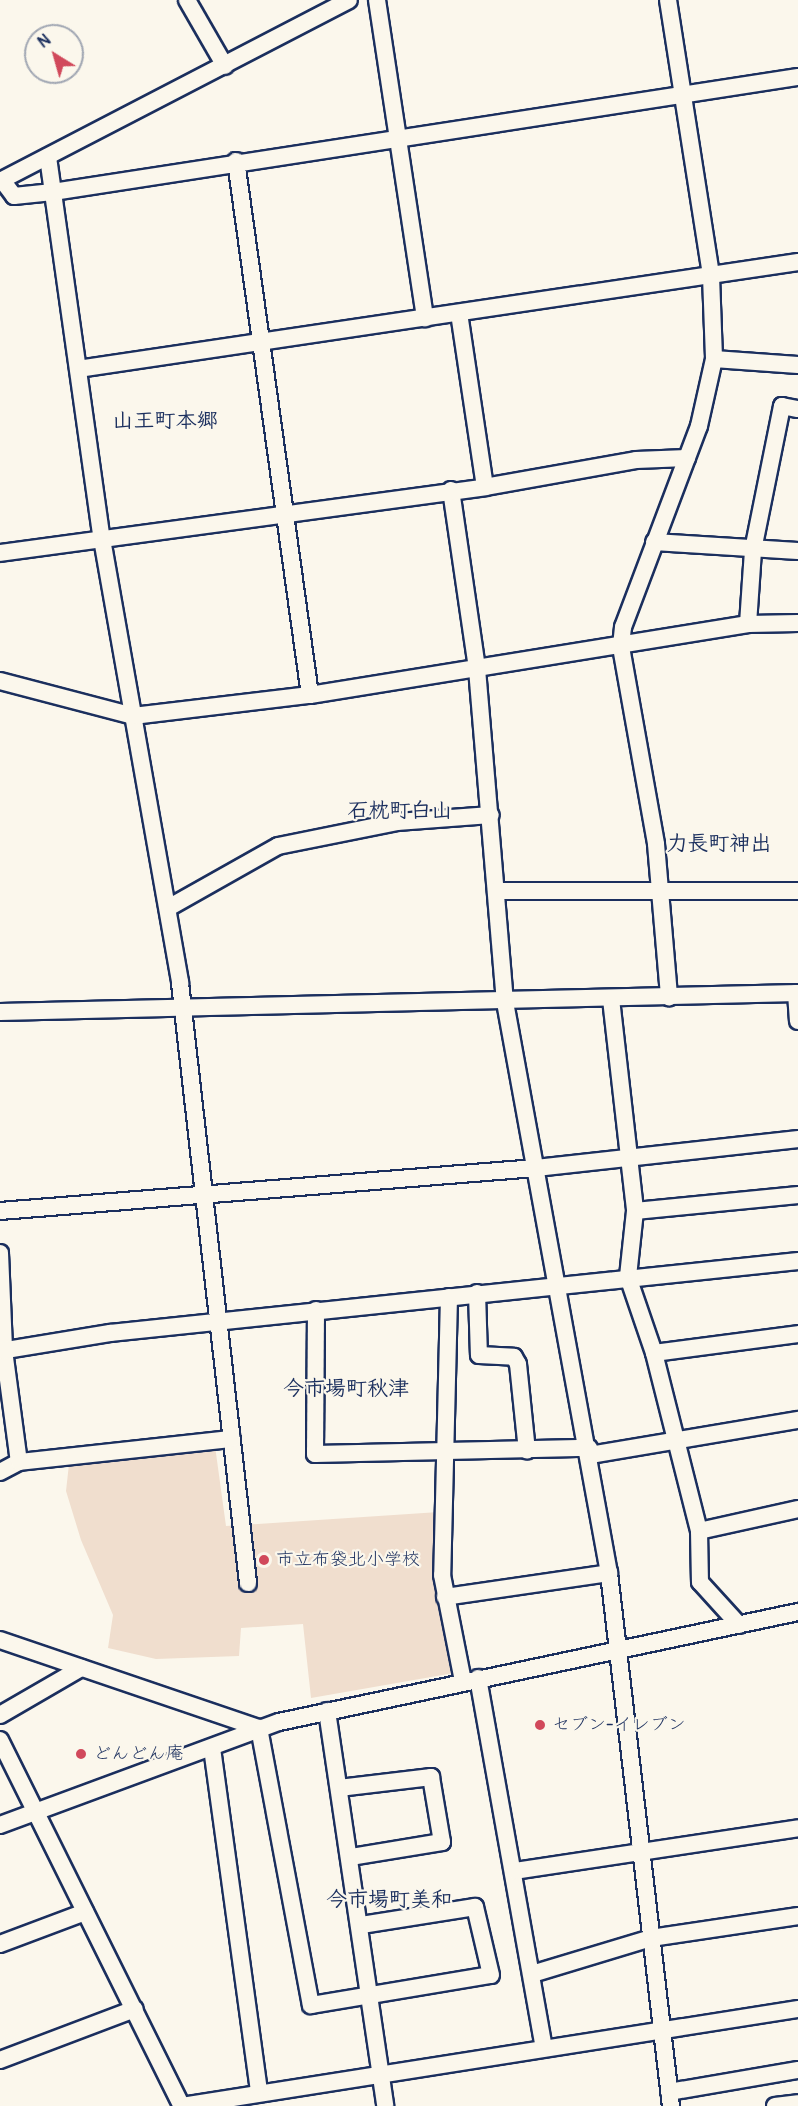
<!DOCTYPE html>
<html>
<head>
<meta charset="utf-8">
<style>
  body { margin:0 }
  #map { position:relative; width:798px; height:2106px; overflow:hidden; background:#fbf7ec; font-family:Pangolin,"Klee One",sans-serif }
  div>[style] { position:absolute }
  .built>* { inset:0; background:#f0dece }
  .roads { filter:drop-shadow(2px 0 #1b2f5e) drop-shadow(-2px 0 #1b2f5e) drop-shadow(0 2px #1b2f5e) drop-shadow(0 -2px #1b2f5e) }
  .minor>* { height:16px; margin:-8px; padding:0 8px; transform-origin:8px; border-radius:8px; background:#fbf7ec }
  .dots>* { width:16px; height:16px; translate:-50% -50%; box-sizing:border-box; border:3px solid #fbf7ec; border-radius:50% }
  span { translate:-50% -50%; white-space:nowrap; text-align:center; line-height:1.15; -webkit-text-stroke:4.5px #fbf7ec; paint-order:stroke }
  .poi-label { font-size:18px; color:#1b2f5e }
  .left { translate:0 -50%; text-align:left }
  .quarter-label { font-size:21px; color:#1b2f5e; font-weight:700 }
  .north { position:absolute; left:24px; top:24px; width:60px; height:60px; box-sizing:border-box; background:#fbf7ec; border:2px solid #a1a7b3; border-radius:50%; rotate:323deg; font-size:16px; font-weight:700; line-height:24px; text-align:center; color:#1b2f5e }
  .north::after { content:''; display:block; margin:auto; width:21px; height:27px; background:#d1495b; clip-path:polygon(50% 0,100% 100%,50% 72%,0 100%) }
</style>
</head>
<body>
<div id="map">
  <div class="built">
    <div style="clip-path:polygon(215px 1446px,226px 1526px,439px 1512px,454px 1673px,311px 1698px,303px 1624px,241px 1628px,239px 1656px,156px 1659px,108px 1648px,113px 1615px,81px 1540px,66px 1491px,69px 1464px)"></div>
  </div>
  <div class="roads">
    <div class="minor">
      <div style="left:187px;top:0;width:76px;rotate:60.1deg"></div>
      <div style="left:377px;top:0;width:322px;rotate:81.4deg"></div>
      <div style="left:668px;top:0;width:279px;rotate:81.1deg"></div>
      <div style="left:711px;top:276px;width:83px;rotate:87.9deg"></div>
      <div style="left:714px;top:359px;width:69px;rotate:102.6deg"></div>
      <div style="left:699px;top:426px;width:215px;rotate:110.7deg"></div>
      <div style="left:623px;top:627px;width:20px;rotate:96deg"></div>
      <div style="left:621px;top:647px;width:200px;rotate:79.9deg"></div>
      <div style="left:656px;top:844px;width:154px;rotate:85.1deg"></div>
      <div style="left:48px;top:157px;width:386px;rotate:82deg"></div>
      <div style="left:102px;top:539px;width:451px;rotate:80deg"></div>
      <div style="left:180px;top:983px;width:604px;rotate:83.53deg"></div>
      <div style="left:236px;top:161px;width:539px;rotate:82.11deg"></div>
      <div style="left:2px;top:180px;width:20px;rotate:53deg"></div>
      <div style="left:14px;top:196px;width:39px;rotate:-6deg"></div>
      <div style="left:53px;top:192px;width:754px;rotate:-8.78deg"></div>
      <div style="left:0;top:181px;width:393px;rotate:-27.4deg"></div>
      <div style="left:459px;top:313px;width:176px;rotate:81.5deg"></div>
      <div style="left:714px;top:359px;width:84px;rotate:4.1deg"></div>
      <div style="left:78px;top:369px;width:728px;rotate:-8.45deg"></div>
      <div style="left:451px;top:490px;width:181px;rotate:81.7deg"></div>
      <div style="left:477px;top:669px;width:334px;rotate:85.2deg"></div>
      <div style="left:505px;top:1002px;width:580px;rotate:79.68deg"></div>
      <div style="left:609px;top:1573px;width:537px;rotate:83.37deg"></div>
      <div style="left:654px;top:542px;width:144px;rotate:3.6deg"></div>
      <div style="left:0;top:553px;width:489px;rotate:-7.7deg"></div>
      <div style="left:485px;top:487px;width:153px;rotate:-10.1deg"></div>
      <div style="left:636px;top:460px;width:51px;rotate:-2.2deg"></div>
      <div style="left:748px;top:624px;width:74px;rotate:-86.1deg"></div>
      <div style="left:753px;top:550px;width:147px;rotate:-78.6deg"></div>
      <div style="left:782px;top:406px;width:16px;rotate:11deg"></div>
      <div style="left:0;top:681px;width:138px;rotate:14.7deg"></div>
      <div style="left:133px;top:716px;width:178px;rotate:-6.8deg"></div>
      <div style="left:310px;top:695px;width:444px;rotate:-9.2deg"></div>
      <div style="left:748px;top:624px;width:50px;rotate:-1.1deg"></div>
      <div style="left:496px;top:891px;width:302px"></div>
      <div style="left:168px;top:908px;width:126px;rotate:-29.4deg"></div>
      <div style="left:278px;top:846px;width:121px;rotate:-11.4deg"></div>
      <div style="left:397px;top:822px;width:94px;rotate:-4.3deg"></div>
      <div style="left:796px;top:993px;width:28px;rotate:86deg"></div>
      <div style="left:611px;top:999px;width:213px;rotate:83.5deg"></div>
      <div style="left:635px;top:1211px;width:66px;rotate:96.1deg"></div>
      <div style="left:628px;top:1277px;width:80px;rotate:71.1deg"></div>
      <div style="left:654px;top:1353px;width:184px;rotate:75.8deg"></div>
      <div style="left:699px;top:1531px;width:51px;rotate:88.9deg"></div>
      <div style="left:700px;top:1582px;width:58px;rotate:47.8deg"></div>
      <div style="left:0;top:1012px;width:798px;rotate:-1.36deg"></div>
      <div style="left:0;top:1211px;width:538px;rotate:-4.59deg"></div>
      <div style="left:536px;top:1168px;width:264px;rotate:-6.3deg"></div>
      <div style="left:635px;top:1211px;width:164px;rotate:-5.6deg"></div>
      <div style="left:0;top:1253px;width:97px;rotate:87.6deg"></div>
      <div style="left:4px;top:1350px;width:113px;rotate:82.4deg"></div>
      <div style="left:477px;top:1293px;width:62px;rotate:88.2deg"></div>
      <div style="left:479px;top:1355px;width:35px;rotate:3deg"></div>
      <div style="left:514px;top:1357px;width:8px;rotate:60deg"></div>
      <div style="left:518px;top:1364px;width:87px;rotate:84.1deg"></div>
      <div style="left:449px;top:1297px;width:278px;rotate:91.4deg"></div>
      <div style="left:442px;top:1575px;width:108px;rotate:78.8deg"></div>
      <div style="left:316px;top:1310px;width:144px;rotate:90.4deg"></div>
      <div style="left:315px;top:1454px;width:274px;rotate:-1.3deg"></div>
      <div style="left:0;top:1351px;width:111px;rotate:-9.3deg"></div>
      <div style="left:110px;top:1333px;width:692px;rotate:-5.97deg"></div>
      <div style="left:654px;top:1353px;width:145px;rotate:-7.5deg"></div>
      <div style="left:590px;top:1455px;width:211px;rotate:-9.6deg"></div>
      <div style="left:0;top:1472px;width:21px;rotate:-28deg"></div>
      <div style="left:19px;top:1462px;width:214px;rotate:-6.2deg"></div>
      <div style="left:699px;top:1531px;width:101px;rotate:-12.5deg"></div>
      <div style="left:445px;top:1597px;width:166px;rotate:-8.3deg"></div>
      <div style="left:0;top:1640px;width:274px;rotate:18.8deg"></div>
      <div style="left:259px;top:1728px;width:282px;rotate:79.4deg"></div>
      <div style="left:311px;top:2005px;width:182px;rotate:-9.5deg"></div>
      <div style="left:491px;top:1975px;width:70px;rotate:-103.2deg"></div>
      <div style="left:475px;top:1907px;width:115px;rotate:171deg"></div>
      <div style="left:478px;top:1678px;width:375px;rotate:79.9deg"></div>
      <div style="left:327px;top:1711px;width:399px;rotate:81.6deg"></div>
      <div style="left:0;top:1715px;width:94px;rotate:-30.1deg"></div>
      <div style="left:0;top:1740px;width:409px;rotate:63.6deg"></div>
      <div style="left:212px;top:1748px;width:346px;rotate:82.2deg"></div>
      <div style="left:339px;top:1788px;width:93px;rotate:-6.8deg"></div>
      <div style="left:431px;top:1777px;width:66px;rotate:80.4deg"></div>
      <div style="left:442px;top:1842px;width:93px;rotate:170.7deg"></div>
      <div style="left:0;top:1825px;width:297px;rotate:-20.3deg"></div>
      <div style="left:279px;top:1722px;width:531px;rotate:-11.97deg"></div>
      <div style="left:515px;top:1871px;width:286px;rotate:-8.6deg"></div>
      <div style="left:0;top:1944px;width:91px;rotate:-20.6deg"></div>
      <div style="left:532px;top:1974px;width:124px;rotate:-16.8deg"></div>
      <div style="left:651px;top:1938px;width:149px;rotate:-8.5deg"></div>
      <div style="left:0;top:2060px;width:144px;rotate:-20.7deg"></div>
      <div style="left:669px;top:2092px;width:131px;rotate:-9.7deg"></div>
      <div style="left:182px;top:2106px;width:624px;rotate:-8.95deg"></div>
      <div style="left:775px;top:2106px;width:23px;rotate:-7deg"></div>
    </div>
  </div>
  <div class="dots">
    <div style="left:264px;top:1560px;background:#d1495b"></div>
    <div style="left:540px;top:1725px;background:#d1495b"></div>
    <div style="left:81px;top:1754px;background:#d1495b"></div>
  </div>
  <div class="poi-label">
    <span class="left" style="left:276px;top:1560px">市立布袋北小学校</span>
    <span class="left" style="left:552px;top:1725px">セブン-イレブン</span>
    <span class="left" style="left:93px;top:1754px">どんどん庵</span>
  </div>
  <div class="quarter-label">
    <span style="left:165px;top:421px">山王町本郷</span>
    <span style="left:400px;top:811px">石枕町白山</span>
    <span style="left:719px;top:844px">力長町神出</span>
    <span style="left:346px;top:1389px">今市場町秋津</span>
    <span style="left:389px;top:1900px">今市場町美和</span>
  </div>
  <div class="north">N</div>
</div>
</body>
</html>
